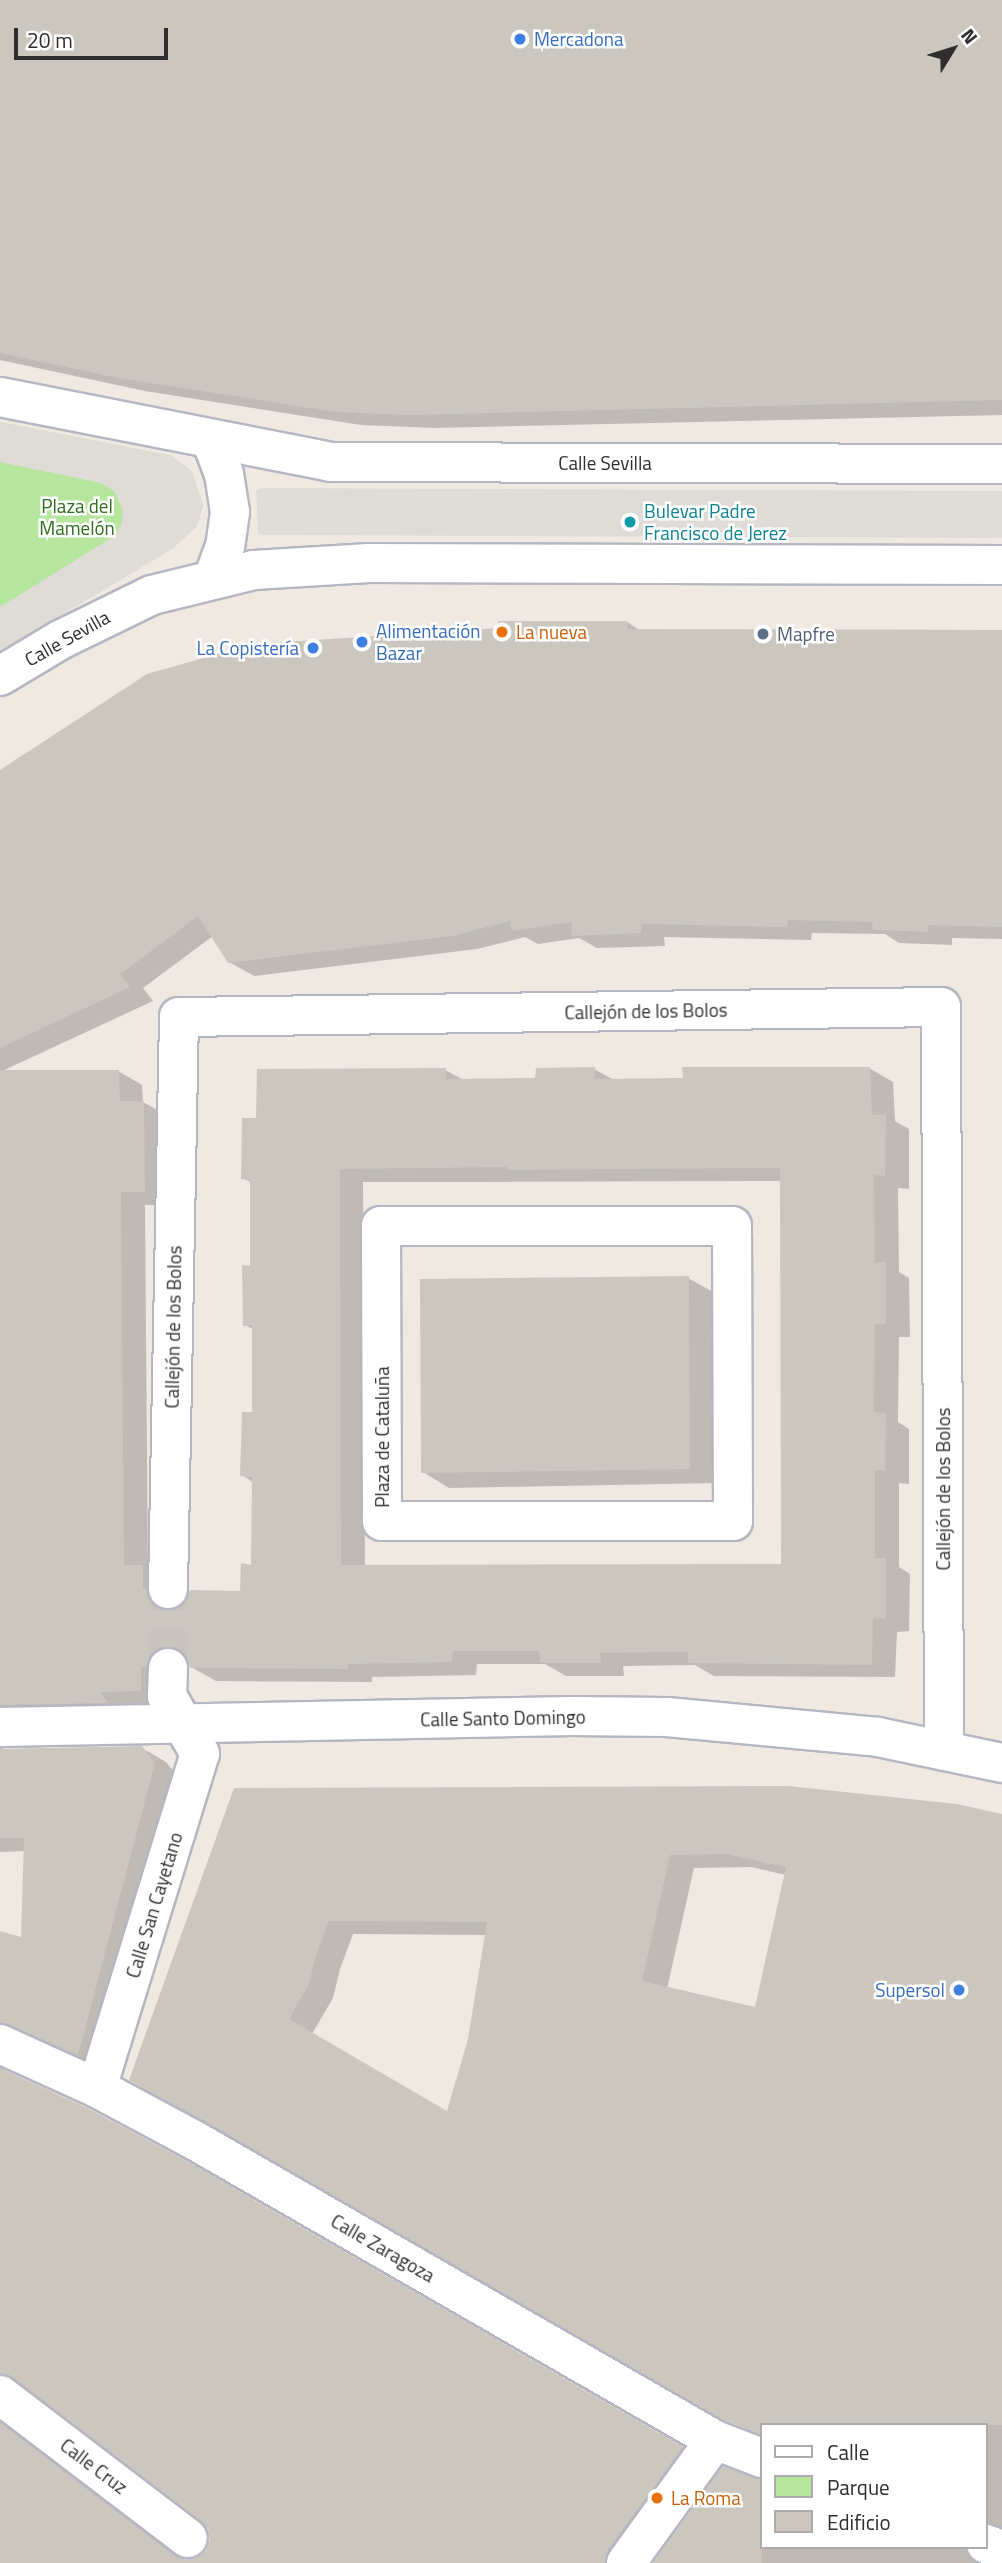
<!DOCTYPE html>
<html>
<head>
<meta charset="utf-8">
<style>
  body { margin:0 }
  #map { position:relative; width:1002px; height:2563px; overflow:hidden; background:#efe9e1; font-family:"Titillium Web",sans-serif }
  div>[style] { position:absolute }
  .green>* { inset:0; background:#b6e59e }
  .plaza>* { inset:0; background:#dfdcd8 }
  .shadow>* { inset:0; background:#0003 }
  .building>* { inset:0; background:#cbc7bf }
  .minor-tunnel>* { height:38px; margin-top:-19px; transform-origin:0; background:repeating-linear-gradient(90deg,#c8c4bd 0 38px,transparent 0 57px) }
  .roads { filter:drop-shadow(2px 0 #b4b7c1) drop-shadow(-2px 0 #b4b7c1) drop-shadow(0 2px #b4b7c1) drop-shadow(0 -2px #b4b7c1) }
  .minor>* { height:38px; margin:-19px; padding:0 19px; transform-origin:19px; border-radius:19px; background:#fff }
  .dots>* { width:19px; height:19px; translate:-50% -50%; box-sizing:border-box; border:4px solid #fff; border-radius:50% }
  span { translate:-50% -50%; white-space:nowrap; text-align:center; line-height:1.15; -webkit-text-stroke:5px #fff; paint-order:stroke }
  .shop-label { font-size:19px; color:#366cbe }
  .left { translate:0 -50%; text-align:left }
  .right { translate:-100% -50%; text-align:right }
  .street-label { font-size:19px; color:#2e2e2e }
  .park-label { font-size:19px; color:#2c6e1b }
  .culture-label { font-size:19px; color:#0d838f }
  .food-label { font-size:19px; color:#c56008 }
  .service-label { font-size:19px; color:#4e5e75 }
  .legend { position:absolute; left:760px; top:2423px; width:228px; height:126px; box-sizing:border-box; background:#fff; border:2px solid #ababab; margin:0; padding:9px 12px; list-style:none; font-size:21px; color:#2e2e2e }
  .legend li { display:flex; align-items:center; gap:14px; height:35px }
  .legend b { width:35px; border:2px solid #ababab }
  .north { position:absolute; left:918px; top:14px; width:70px; height:70px; -webkit-text-stroke:5px #fff; paint-order:stroke; rotate:52deg; font-size:19px; font-weight:700; line-height:28px; text-align:center; color:#2e2e2e }
  .north::after { content:''; display:block; margin:auto; width:24px; height:32px; background:#2e2e2e; clip-path:polygon(50% 0,100% 100%,50% 72%,0 100%) }
  .scale { position:absolute; left:14px; top:28px; width:154px; height:32px; box-sizing:border-box; border:4px solid #2e2e2e; border-top:0; padding-left:9px; font-size:21px; line-height:24px; white-space:nowrap; color:#2e2e2e; -webkit-text-stroke:5px #fff; paint-order:stroke }
</style>
</head>
<body>
<div id="map">
  <div class="green">
    <div style="clip-path:polygon(0 422px,172px 456px,192px 472px,203px 505px,197px 526px,173px 548px,0 652px)"></div>
  </div>
  <div class="plaza">
    <div style="clip-path:polygon(0 422px,172px 456px,192px 472px,203px 505px,197px 526px,173px 548px,0 652px,0 607px,113px 537px,121px 526px,123px 511px,114px 491px,101px 483px,0 462px)"></div>
    <div style="clip-path:polygon(261px 488px,1002px 491px,1002px 538px,263px 535px,258px 533px,257px 511px,256px 490px)"></div>
  </div>
  <div class="shadow">
    <div style="clip-path:polygon(0 0,1002px 0,1002px 415px,435px 428px,361px 425px,145px 391px,0 360px)"></div>
    <div style="clip-path:polygon(evenodd,627px 622px,641px 631px,1002px 631px,1002px 939px,952px 938px,952px 945px,899px 943px,885px 934px,812px 933px,811px 940px,664px 937px,665px 946px,597px 948px,579px 938px,538px 944px,525px 937px,477px 949px,254px 976px,229px 962px,213px 936px,143px 988px,153px 1001px,0 1072px,118px 1071px,142px 1085px,143px 1102px,168px 1116px,168px 1205px,145px 1205px,148px 1570px,166px 1580px,172px 1612px,242px 1593px,253px 1567px,254px 1483px,242px 1475px,253px 1414px,254px 1330px,244px 1324px,252px 1268px,252px 1183px,243px 1178px,258px 1120px,445px 1070px,464px 1080px,537px 1080px,594px 1069px,614px 1080px,685px 1080px,869px 1068px,893px 1082px,895px 1121px,909px 1129px,909px 1189px,898px 1188px,899px 1272px,909px 1278px,910px 1337px,899px 1337px,898px 1422px,909px 1429px,909px 1484px,899px 1483px,899px 1567px,910px 1574px,909px 1631px,897px 1632px,895px 1677px,714px 1676px,695px 1665px,623px 1666px,624px 1676px,566px 1676px,545px 1664px,477px 1664px,476px 1675px,372px 1677px,372px 1682px,216px 1681px,191px 1667px,190px 1660px,182px 1662px,164px 1704px,121px 1705px,130px 1716px,2px 1743px,4px 1751px,142px 1748px,166px 1762px,179px 1778px,102px 2068px,24px 2035px,2px 2060px,6px 2072px,183px 2161px,706px 2462px,633px 2563px,0 2563px,0 1933px,23px 1939px,26px 1851px,0 1852px,0 773px,627px 622px,782px 1181px,783px 1566px,365px 1567px,363px 1182px,782px 1181px,627px 622px,28px 2386px,203px 2519px,210px 2530px,211px 2542px,206px 2553px,198px 2559px,186px 2561px,11px 2428px,3px 2418px,17px 2388px,28px 2386px)"></div>
    <div style="clip-path:polygon(688px 1278px,715px 1293px,716px 1483px,449px 1488px,423px 1472px)"></div>
    <div style="clip-path:polygon(evenodd,235px 1790px,1002px 1816px,1002px 2538px,989px 2563px,655px 2563px,754px 2480px,762px 2481px,762px 2547px,986px 2547px,986px 2425px,762px 2425px,762px 2438px,131px 2079px,235px 1790px,751px 1867px,786px 1875px,757px 2009px,667px 1989px,694px 1868px,751px 1867px,235px 1790px,353px 1934px,487px 1935px,470px 2039px,448px 2114px,312px 2034px,333px 1998px,340px 1969px,353px 1934px)"></div>
  </div>
  <div class="building">
    <div style="clip-path:polygon(0 0,1002px 0,1002px 400px,410px 415px,335px 412px,118px 378px,0 353px)"></div>
    <div style="clip-path:polygon(498px 621px,627px 621px,627px 629px,1002px 630px,1002px 927px,928px 925px,928px 932px,873px 930px,872px 922px,788px 920px,787px 927px,641px 924px,641px 933px,571px 936px,572px 922px,512px 931px,510px 921px,452px 936px,228px 963px,198px 916px,120px 974px,130px 987px,0 1048px,0 770px,147px 674px,253px 644px,499px 628px)"></div>
    <div style="clip-path:polygon(evenodd,595px 1067px,595px 1079px,683px 1078px,682px 1067px,870px 1067px,872px 1115px,886px 1114px,885px 1176px,874px 1175px,875px 1263px,886px 1262px,886px 1324px,875px 1324px,874px 1412px,886px 1413px,885px 1471px,875px 1470px,875px 1558px,886px 1558px,886px 1618px,873px 1619px,872px 1665px,688px 1663px,688px 1652px,600px 1653px,601px 1663px,540px 1663px,539px 1651px,453px 1651px,452px 1662px,348px 1664px,348px 1669px,190px 1668px,187px 1657px,180px 1650px,168px 1646px,157px 1649px,149px 1657px,146px 1667px,141px 1667px,141px 1691px,100px 1692px,108px 1703px,0 1705px,0 1070px,119px 1070px,120px 1101px,144px 1101px,145px 1192px,121px 1192px,124px 1565px,143px 1565px,143px 1589px,146px 1589px,149px 1599px,156px 1607px,168px 1611px,178px 1608px,186px 1601px,190px 1590px,240px 1591px,241px 1563px,251px 1565px,252px 1477px,240px 1476px,242px 1412px,252px 1412px,252px 1325px,243px 1326px,242px 1265px,250px 1266px,250px 1180px,241px 1179px,242px 1118px,256px 1118px,257px 1069px,446px 1068px,446px 1079px,535px 1078px,536px 1068px,595px 1067px,507px 1167px,507px 1170px,780px 1168px,781px 1564px,341px 1565px,340px 1169px,507px 1167px)"></div>
    <div style="clip-path:polygon(689px 1276px,690px 1469px,421px 1473px,420px 1279px)"></div>
    <div style="clip-path:polygon(142px 1746px,155px 1763px,78px 2055px,0 2022px,0 1931px,21px 1937px,24px 1838px,0 1838px,0 1749px)"></div>
    <div style="clip-path:polygon(evenodd,788px 1786px,957px 1804px,1002px 1814px,1002px 2425px,762px 2425px,762px 2435px,724px 2420px,129px 2080px,234px 1788px,788px 1786px,725px 1854px,786px 1867px,755px 2007px,642px 1981px,670px 1855px,725px 1854px,788px 1786px,329px 1921px,487px 1922px,468px 2039px,447px 2111px,289px 2019px,309px 1984px,316px 1955px,329px 1921px)"></div>
    <div style="clip-path:polygon(0 2068px,87px 2108px,183px 2159px,683px 2447px,608px 2550px,605px 2563px,0 2563px,0 2422px,175px 2556px,186px 2560px,197px 2558px,206px 2551px,210px 2540px,208px 2529px,201px 2521px,13px 2378px,0 2374px)"></div>
    <div style="clip-path:polygon(723px 2466px,762px 2479px,762px 2563px,653px 2563px)"></div>
  </div>
  <div class="minor-tunnel">
    <div style="left:168px;top:1668px;width:79px;rotate:-90deg"></div>
  </div>
  <div class="roads">
    <div class="minor">
      <div style="left:0;top:397px;width:336px;rotate:11.1deg"></div>
      <div style="left:330px;top:462px;width:672px;rotate:0.17deg"></div>
      <div style="left:211px;top:440px;width:36px;rotate:69deg"></div>
      <div style="left:224px;top:474px;width:38px;rotate:81deg"></div>
      <div style="left:230px;top:512px;width:34px;rotate:98deg"></div>
      <div style="left:225px;top:546px;width:33px;rotate:110deg"></div>
      <div style="left:0;top:676px;width:70px;rotate:-31deg"></div>
      <div style="left:60px;top:640px;width:102px;rotate:-26.1deg"></div>
      <div style="left:152px;top:595px;width:105px;rotate:-13.8deg"></div>
      <div style="left:254px;top:570px;width:115px;rotate:-3.5deg"></div>
      <div style="left:369px;top:563px;width:633px;rotate:0.18deg"></div>
      <div style="left:381px;top:1226px;width:351px"></div>
      <div style="left:732px;top:1226px;width:295px;rotate:89.8deg"></div>
      <div style="left:733px;top:1521px;width:351px;rotate:180deg"></div>
      <div style="left:382px;top:1521px;width:295px;rotate:-90.2deg"></div>
      <div style="left:168px;top:1589px;width:572px;rotate:-88.9deg"></div>
      <div style="left:179px;top:1017px;width:762px;rotate:-0.75deg"></div>
      <div style="left:941px;top:1007px;width:744px;rotate:89.77deg"></div>
      <div style="left:0;top:1727px;width:573px;rotate:-1.1deg"></div>
      <div style="left:573px;top:1716px;width:94px;rotate:0.6deg"></div>
      <div style="left:667px;top:1717px;width:212px;rotate:5.4deg"></div>
      <div style="left:878px;top:1737px;width:127px;rotate:11.8deg"></div>
      <div style="left:0;top:2044px;width:107px;rotate:24.4deg"></div>
      <div style="left:97px;top:2088px;width:110px;rotate:28.2deg"></div>
      <div style="left:194px;top:2140px;width:601px;rotate:29.93deg"></div>
      <div style="left:715px;top:2440px;width:50px;rotate:21deg"></div>
      <div style="left:97px;top:2088px;width:350px;rotate:-72.9deg"></div>
      <div style="left:200px;top:1754px;width:67px;rotate:-119.6deg"></div>
      <div style="left:167px;top:1696px;width:28px;rotate:-88deg"></div>
      <div style="left:0;top:2395px;width:236px;rotate:37.3deg"></div>
      <div style="left:986px;top:2544px;width:17px;rotate:21deg"></div>
      <div style="left:626px;top:2563px;width:152px;rotate:-54.1deg"></div>
    </div>
  </div>
  <div class="dots">
    <div style="left:520px;top:39px;background:#3f7fe0"></div>
    <div style="left:630px;top:522px;background:#0f9aa8"></div>
    <div style="left:502px;top:632px;background:#e8710a"></div>
    <div style="left:763px;top:634px;background:#5c6f8a"></div>
    <div style="left:362px;top:642px;background:#3f7fe0"></div>
    <div style="left:313px;top:648px;background:#3f7fe0"></div>
    <div style="left:959px;top:1990px;background:#3f7fe0"></div>
    <div style="left:657px;top:2498px;background:#e8710a"></div>
  </div>
  <div class="shop-label">
    <span class="left" style="left:534px;top:39px">Mercadona</span>
    <span class="left" style="left:376px;top:642px">Alimentación<br>Bazar</span>
    <span class="right" style="left:299px;top:648px">La Copistería</span>
    <span class="right" style="left:945px;top:1990px">Supersol</span>
  </div>
  <div class="street-label">
    <span style="left:605px;top:463px">Calle Sevilla</span>
    <span style="left:67px;top:638px;rotate:-29deg">Calle Sevilla</span>
    <span style="left:646px;top:1011px;rotate:-1deg">Callejón de los Bolos</span>
    <span style="left:173px;top:1327px;rotate:-89deg">Callejón de los Bolos</span>
    <span style="left:382px;top:1437px;rotate:-90deg">Plaza de Cataluña</span>
    <span style="left:943px;top:1489px;rotate:-90deg">Callejón de los Bolos</span>
    <span style="left:503px;top:1718px;rotate:-1deg">Calle Santo Domingo</span>
    <span style="left:154px;top:1905px;rotate:-73deg">Calle San Cayetano</span>
    <span style="left:383px;top:2248px;rotate:30deg">Calle Zaragoza</span>
    <span style="left:94px;top:2466px;rotate:37deg">Calle Cruz</span>
  </div>
  <div class="park-label">
    <span style="left:77px;top:517px">Plaza del<br>Mamelón</span>
  </div>
  <div class="culture-label">
    <span class="left" style="left:644px;top:522px">Bulevar Padre<br>Francisco de Jerez</span>
  </div>
  <div class="food-label">
    <span class="left" style="left:516px;top:632px">La nueva</span>
    <span class="left" style="left:671px;top:2498px">La Roma</span>
  </div>
  <div class="service-label">
    <span class="left" style="left:777px;top:634px">Mapfre</span>
  </div>
  <ul class="legend">
  <li><b style="height:9px;background:#fff"></b>Calle</li>
  <li><b style="height:19px;background:#b6e59e"></b>Parque</li>
  <li><b style="height:19px;background:#cbc7bf"></b>Edificio</li>
  </ul>
  <div class="north">N</div>
  <div class="scale">20 m</div>
</div>
</body>
</html>
